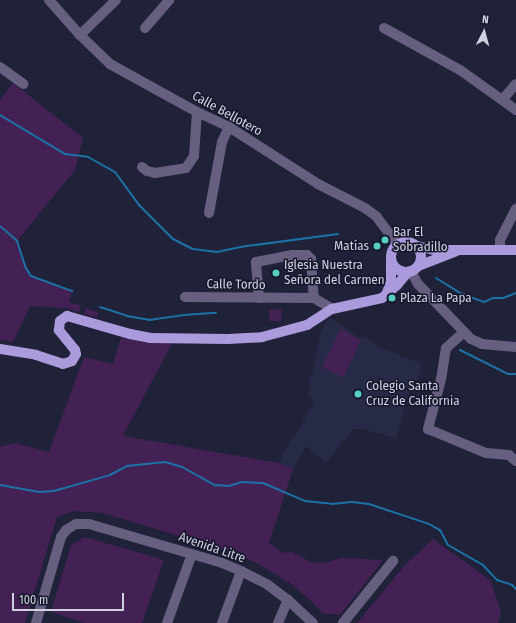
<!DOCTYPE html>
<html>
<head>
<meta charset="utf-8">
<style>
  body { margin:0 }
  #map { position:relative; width:516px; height:623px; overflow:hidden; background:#1f2238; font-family:"Fira Sans Condensed",sans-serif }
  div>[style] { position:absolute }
  .built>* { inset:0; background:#272a46 }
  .green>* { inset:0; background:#442154 }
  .stream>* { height:2px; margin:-1px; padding:0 1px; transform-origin:1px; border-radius:1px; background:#1c72a6 }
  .minor>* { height:10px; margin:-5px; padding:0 5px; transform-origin:5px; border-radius:5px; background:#675f7f }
  .major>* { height:10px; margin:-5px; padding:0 5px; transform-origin:5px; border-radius:5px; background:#ab9adc }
  .major>.ring { margin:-5px; padding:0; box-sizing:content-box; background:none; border:10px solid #ab9adc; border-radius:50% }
  .dots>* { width:11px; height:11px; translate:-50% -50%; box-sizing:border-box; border:2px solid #16182d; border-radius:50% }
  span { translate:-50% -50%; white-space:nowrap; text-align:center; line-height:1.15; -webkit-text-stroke:3px #16182d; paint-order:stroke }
  .street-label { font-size:13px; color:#cfd1e0 }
  .poi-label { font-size:13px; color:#cfd1e0 }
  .left { translate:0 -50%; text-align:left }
  .right { translate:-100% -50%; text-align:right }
  .north { position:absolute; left:464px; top:12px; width:40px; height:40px; -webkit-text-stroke:3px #16182d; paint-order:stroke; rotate:6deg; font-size:11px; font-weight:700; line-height:16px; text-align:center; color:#cfd1e0 }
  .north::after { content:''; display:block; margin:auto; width:14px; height:18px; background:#cfd1e0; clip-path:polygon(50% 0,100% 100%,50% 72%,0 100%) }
  .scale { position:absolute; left:12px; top:593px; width:112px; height:18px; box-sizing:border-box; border:2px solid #cfd1e0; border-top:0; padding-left:5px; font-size:12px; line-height:14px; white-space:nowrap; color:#cfd1e0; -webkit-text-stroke:3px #16182d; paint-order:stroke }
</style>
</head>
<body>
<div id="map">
  <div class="built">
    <div style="clip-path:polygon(330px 318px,362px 339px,364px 336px,382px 348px,422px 364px,418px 380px,413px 379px,396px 438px,361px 429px,353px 429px,326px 463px,306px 446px,293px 469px,279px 463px,292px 437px,296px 434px,313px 404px,313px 400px,307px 393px,310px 384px,308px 382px,313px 371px,322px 328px)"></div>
  </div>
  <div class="green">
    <div style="clip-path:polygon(13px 83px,83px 138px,75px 170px,17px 241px,26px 268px,31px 276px,72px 291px,69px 302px,81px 306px,79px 312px,67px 308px,30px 306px,13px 342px,0 340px,0 100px)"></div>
    <div style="clip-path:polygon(86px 308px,98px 312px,97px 317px,84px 314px)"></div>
    <div style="clip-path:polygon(269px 309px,282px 310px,281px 321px,269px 321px)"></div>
    <div style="clip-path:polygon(341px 329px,361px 340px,343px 377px,322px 367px)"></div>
    <div style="clip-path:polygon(121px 338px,150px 343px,172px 343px,123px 436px,279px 463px,293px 469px,269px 543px,284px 553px,292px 552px,311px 562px,324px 563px,342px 558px,383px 560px,340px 615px,322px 613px,308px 598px,290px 583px,260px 565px,235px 553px,103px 513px,73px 511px,57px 517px,25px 623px,0 623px,0 447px,14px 443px,49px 452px,84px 357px,113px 364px)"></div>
    <div style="clip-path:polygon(85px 537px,164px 560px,142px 623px,84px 623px,51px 612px,71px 545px)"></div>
    <div style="clip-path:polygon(433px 539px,491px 581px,501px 613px,498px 623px,357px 623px,404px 566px)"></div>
  </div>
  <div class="stream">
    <div style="left:0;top:115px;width:76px;rotate:31deg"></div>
    <div style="left:65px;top:154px;width:23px;rotate:7deg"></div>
    <div style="left:88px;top:157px;width:31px;rotate:29deg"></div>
    <div style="left:115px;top:172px;width:41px;rotate:54deg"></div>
    <div style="left:139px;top:205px;width:48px;rotate:45deg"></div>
    <div style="left:173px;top:239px;width:22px;rotate:27deg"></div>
    <div style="left:193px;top:249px;width:24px;rotate:7deg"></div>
    <div style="left:217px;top:252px;width:24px;rotate:-12deg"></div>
    <div style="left:240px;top:247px;width:99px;rotate:-7.6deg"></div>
    <div style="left:0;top:226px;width:23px;rotate:41deg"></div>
    <div style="left:17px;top:241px;width:28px;rotate:72deg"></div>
    <div style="left:26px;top:268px;width:9px;rotate:58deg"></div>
    <div style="left:31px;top:276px;width:44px;rotate:20.1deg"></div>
    <div style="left:436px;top:278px;width:31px;rotate:32deg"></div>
    <div style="left:462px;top:294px;width:23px;rotate:20deg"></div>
    <div style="left:484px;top:302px;width:10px;rotate:-24deg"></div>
    <div style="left:493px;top:298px;width:10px"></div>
    <div style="left:503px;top:298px;width:14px;rotate:-21deg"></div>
    <div style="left:100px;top:307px;width:28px;rotate:18deg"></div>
    <div style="left:127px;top:316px;width:22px;rotate:10deg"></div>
    <div style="left:149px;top:320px;width:35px;rotate:-8deg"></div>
    <div style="left:184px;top:315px;width:32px;rotate:-4deg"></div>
    <div style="left:460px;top:350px;width:54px;rotate:26.6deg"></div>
    <div style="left:508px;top:374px;width:8px"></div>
    <div style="left:0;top:485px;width:40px;rotate:10deg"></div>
    <div style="left:39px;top:492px;width:15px;rotate:-4deg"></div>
    <div style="left:54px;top:491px;width:58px;rotate:-15.9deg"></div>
    <div style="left:110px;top:475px;width:19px;rotate:-28deg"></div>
    <div style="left:127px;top:466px;width:38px;rotate:-6deg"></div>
    <div style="left:165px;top:462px;width:18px;rotate:16deg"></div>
    <div style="left:182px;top:467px;width:38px;rotate:29deg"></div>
    <div style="left:215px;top:485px;width:14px;rotate:4deg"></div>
    <div style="left:229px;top:486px;width:14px;rotate:-17deg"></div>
    <div style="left:242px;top:482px;width:21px;rotate:3deg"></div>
    <div style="left:263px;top:483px;width:46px;rotate:23.2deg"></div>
    <div style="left:305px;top:501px;width:27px;rotate:6deg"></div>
    <div style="left:332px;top:504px;width:20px;rotate:-6deg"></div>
    <div style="left:352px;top:502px;width:17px;rotate:7deg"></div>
    <div style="left:369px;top:504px;width:63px;rotate:18.4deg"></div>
    <div style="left:429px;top:524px;width:13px;rotate:29deg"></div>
    <div style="left:440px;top:530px;width:17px;rotate:62deg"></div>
    <div style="left:448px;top:545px;width:40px;rotate:29.7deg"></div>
    <div style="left:483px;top:565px;width:21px;rotate:47deg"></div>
    <div style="left:497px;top:580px;width:16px;rotate:18deg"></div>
    <div style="left:512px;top:585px;width:6px;rotate:45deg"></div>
  </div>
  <div class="minor">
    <div style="left:49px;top:0;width:47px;rotate:48.5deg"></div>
    <div style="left:80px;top:35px;width:42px;rotate:44deg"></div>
    <div style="left:110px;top:64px;width:99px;rotate:28.9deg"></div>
    <div style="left:197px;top:112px;width:35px;rotate:25deg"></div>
    <div style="left:229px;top:127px;width:106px;rotate:32.6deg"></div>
    <div style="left:318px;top:184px;width:53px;rotate:27.1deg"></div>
    <div style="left:365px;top:208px;width:14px;rotate:36deg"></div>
    <div style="left:376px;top:216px;width:35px;rotate:53deg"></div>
    <div style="left:145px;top:28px;width:37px;rotate:-49deg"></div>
    <div style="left:384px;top:28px;width:87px;rotate:28.9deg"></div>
    <div style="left:460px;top:70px;width:69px;rotate:35.5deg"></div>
    <div style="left:80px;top:35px;width:50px;rotate:-44.2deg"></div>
    <div style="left:0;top:67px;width:29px;rotate:36deg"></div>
    <div style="left:502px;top:100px;width:21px;rotate:-49deg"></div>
    <div style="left:142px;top:167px;width:6px;rotate:39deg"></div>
    <div style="left:147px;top:171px;width:8px;rotate:14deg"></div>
    <div style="left:155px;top:173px;width:31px;rotate:-9deg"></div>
    <div style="left:186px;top:168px;width:14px;rotate:-56deg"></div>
    <div style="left:194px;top:156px;width:44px;rotate:-86.1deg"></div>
    <div style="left:209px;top:213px;width:72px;rotate:-79.6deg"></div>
    <div style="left:222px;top:142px;width:17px;rotate:-65deg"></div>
    <div style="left:500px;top:250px;width:10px;rotate:-90deg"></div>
    <div style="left:500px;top:240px;width:35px;rotate:-63deg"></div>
    <div style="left:411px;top:271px;width:15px;rotate:62deg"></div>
    <div style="left:418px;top:284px;width:76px;rotate:46.1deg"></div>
    <div style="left:471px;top:339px;width:12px;rotate:24deg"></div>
    <div style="left:482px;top:344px;width:34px;rotate:5deg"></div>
    <div style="left:185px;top:297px;width:129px;rotate:0.4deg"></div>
    <div style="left:314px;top:298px;width:21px;rotate:31deg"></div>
    <div style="left:259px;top:298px;width:36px;rotate:-95deg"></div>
    <div style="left:256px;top:262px;width:37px;rotate:-11deg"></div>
    <div style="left:292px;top:255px;width:15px"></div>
    <div style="left:307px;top:255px;width:6px;rotate:45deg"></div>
    <div style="left:311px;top:259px;width:39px;rotate:86deg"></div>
    <div style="left:464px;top:332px;width:24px;rotate:138deg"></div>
    <div style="left:446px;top:348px;width:31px;rotate:99deg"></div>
    <div style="left:441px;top:379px;width:52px;rotate:104.6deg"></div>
    <div style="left:428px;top:429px;width:63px;rotate:22.5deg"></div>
    <div style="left:486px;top:453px;width:23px;rotate:5deg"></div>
    <div style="left:509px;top:455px;width:9px;rotate:41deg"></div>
    <div style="left:36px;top:623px;width:90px;rotate:-73.8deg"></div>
    <div style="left:61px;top:537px;width:9px;rotate:-54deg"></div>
    <div style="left:66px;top:530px;width:12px;rotate:-31deg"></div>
    <div style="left:76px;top:524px;width:13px"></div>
    <div style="left:89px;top:524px;width:139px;rotate:16.3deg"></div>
    <div style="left:222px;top:563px;width:21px;rotate:23deg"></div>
    <div style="left:241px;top:571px;width:30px;rotate:27deg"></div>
    <div style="left:268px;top:585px;width:25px;rotate:37deg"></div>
    <div style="left:288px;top:600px;width:34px;rotate:43deg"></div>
    <div style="left:167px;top:623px;width:73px;rotate:-70.1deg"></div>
    <div style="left:222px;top:623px;width:55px;rotate:-69.9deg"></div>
    <div style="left:278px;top:623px;width:25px;rotate:-67deg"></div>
    <div style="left:343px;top:623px;width:80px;rotate:-51.1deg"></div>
  </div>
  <div class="major">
    <div class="ring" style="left:391px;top:242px;width:20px;height:20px"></div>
    <div style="left:417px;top:246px;width:18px;rotate:13deg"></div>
    <div style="left:435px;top:250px;width:81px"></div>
    <div style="left:418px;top:266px;width:40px;rotate:-21deg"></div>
    <div style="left:386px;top:295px;width:14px;rotate:-69deg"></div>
    <div style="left:391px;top:282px;width:20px;rotate:-90deg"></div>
    <div style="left:0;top:349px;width:36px;rotate:9deg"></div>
    <div style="left:36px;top:355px;width:28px;rotate:18deg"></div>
    <div style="left:63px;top:364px;width:9px;rotate:-18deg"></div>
    <div style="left:72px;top:361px;width:8px;rotate:-60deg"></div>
    <div style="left:76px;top:354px;width:4px;rotate:-104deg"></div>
    <div style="left:75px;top:350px;width:26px;rotate:-129deg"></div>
    <div style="left:59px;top:330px;width:9px;rotate:-84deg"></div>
    <div style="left:60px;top:321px;width:9px;rotate:-36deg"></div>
    <div style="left:67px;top:316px;width:66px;rotate:15.9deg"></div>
    <div style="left:130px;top:334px;width:21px;rotate:11deg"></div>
    <div style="left:151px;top:338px;width:77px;rotate:0.7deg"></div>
    <div style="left:228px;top:339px;width:34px;rotate:-3deg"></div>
    <div style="left:262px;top:337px;width:47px;rotate:-14.9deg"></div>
    <div style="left:307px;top:325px;width:30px;rotate:-33deg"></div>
    <div style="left:332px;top:309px;width:51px;rotate:-12.4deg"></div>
    <div style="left:382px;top:298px;width:20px;rotate:-41deg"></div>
    <div style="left:397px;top:285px;width:17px;rotate:-50deg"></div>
  </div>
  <div class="dots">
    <div style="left:385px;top:240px;background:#56cec3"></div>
    <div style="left:377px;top:246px;background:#56cec3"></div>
    <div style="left:276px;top:273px;background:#56cec3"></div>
    <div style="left:392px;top:298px;background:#56cec3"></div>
    <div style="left:358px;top:394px;background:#56cec3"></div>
  </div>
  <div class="street-label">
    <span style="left:227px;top:114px;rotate:29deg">Calle Bellotero</span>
    <span style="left:236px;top:285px;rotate:1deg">Calle Tordo</span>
    <span style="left:212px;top:548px;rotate:19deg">Avenida Litre</span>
  </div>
  <div class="poi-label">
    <span class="left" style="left:393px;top:240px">Bar El<br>Sobradillo</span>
    <span class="right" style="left:369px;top:246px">Matías</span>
    <span class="left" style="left:284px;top:273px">Iglesia Nuestra<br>Señora del Carmen</span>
    <span class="left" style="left:400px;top:298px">Plaza La Papa</span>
    <span class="left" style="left:366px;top:394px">Colegio Santa<br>Cruz de California</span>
  </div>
  <div class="north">N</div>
  <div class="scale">100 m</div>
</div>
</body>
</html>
